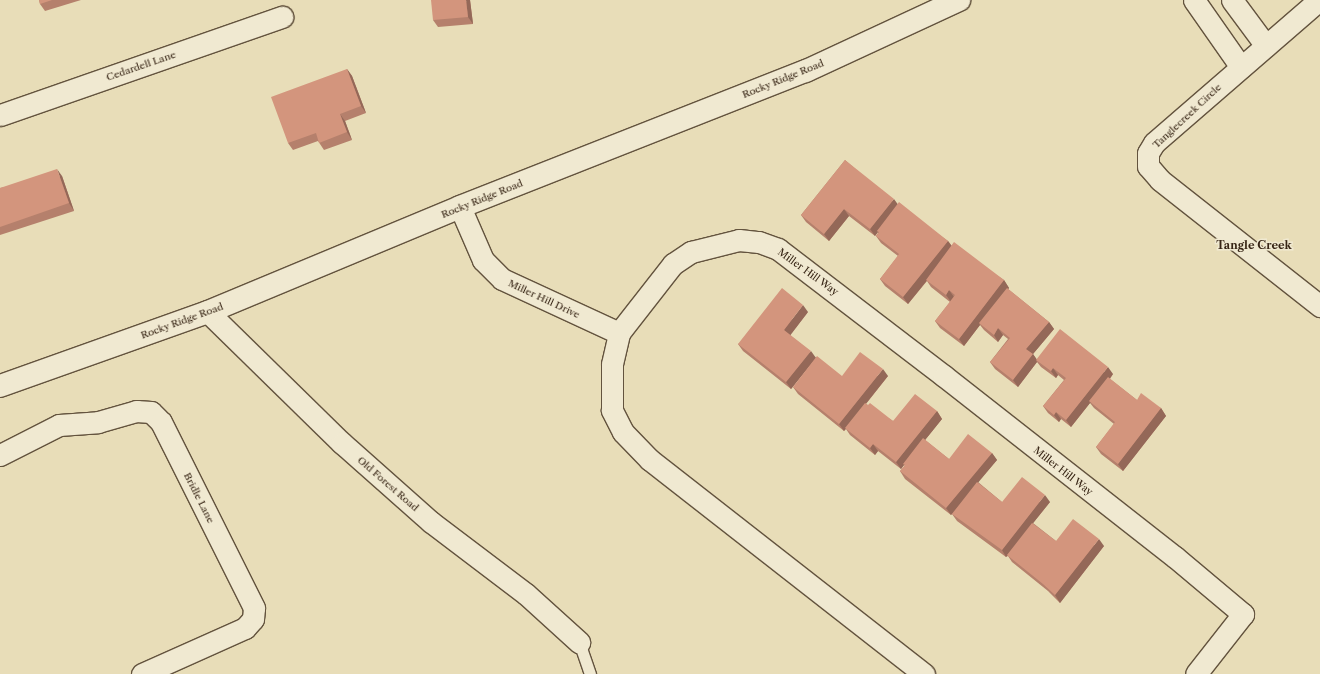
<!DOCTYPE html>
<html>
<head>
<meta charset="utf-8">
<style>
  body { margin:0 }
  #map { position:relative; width:1320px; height:674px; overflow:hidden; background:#e8ddb8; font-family:"Libre Caslon Text",serif }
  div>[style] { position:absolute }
  .roads { filter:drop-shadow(1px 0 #63533e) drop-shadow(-1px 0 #63533e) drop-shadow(0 1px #63533e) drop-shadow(0 -1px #63533e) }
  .lane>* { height:11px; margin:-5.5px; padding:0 5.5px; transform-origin:5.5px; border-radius:5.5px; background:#f0e9d1 }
  .street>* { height:21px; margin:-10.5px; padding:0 10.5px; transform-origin:10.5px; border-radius:10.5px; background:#f0e9d1 }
  .secondary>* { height:22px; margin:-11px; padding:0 11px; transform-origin:11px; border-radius:11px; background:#f0e9d1 }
  .wall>* { inset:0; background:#b5806c }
  .shaded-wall>* { inset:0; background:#946858 }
  .building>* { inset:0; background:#d3957d }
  span { translate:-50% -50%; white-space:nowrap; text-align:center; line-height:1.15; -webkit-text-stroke:3px #f0e9d1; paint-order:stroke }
  .street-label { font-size:10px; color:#372515 }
  .neighbourhood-label { font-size:11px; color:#372515; font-weight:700 }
</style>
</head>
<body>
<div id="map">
  <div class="roads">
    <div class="lane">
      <div style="left:579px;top:642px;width:34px;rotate:71deg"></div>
    </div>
    <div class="street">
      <div style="left:1194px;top:0;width:82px;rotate:55deg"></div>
      <div style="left:1232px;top:0;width:57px;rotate:53.5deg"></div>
      <div style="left:1319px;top:0;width:218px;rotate:139.1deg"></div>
      <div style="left:1154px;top:143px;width:12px;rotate:121deg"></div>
      <div style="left:1148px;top:153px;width:13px;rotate:90deg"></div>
      <div style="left:1148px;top:166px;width:18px;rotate:49deg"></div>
      <div style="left:1160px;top:180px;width:204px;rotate:38.2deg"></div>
      <div style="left:0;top:115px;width:299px;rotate:-19.2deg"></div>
      <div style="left:460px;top:207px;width:58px;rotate:66.5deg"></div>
      <div style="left:483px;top:260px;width:27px;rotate:45deg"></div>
      <div style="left:502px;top:279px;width:129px;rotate:24.8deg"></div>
      <div style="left:208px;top:312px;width:187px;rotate:44.4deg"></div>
      <div style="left:342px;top:443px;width:119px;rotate:41.6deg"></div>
      <div style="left:431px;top:522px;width:119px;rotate:37.2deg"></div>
      <div style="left:526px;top:594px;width:72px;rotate:42.2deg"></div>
      <div style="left:0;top:455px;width:66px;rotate:-27deg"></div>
      <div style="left:59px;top:425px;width:39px;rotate:-4deg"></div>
      <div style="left:98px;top:422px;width:40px;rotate:-16deg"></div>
      <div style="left:136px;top:411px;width:15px;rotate:4deg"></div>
      <div style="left:151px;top:412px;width:14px;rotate:45deg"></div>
      <div style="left:161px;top:422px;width:208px;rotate:63.4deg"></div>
      <div style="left:254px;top:608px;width:11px;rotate:95deg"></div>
      <div style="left:253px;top:619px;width:12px;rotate:132deg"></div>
      <div style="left:245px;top:628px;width:113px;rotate:155.9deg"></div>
      <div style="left:924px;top:674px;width:348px;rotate:-142deg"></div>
      <div style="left:650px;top:460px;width:39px;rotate:-134deg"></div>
      <div style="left:623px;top:432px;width:25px;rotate:-117deg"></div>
      <div style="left:612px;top:410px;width:46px;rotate:-90deg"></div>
      <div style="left:612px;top:364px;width:32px;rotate:-77deg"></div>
      <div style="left:619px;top:333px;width:88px;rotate:-52deg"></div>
      <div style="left:673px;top:264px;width:22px;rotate:-34deg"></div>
      <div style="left:691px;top:252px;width:49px;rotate:-14deg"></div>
      <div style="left:739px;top:240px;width:20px;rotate:6deg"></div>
      <div style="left:759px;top:242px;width:20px;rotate:20deg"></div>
      <div style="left:778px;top:249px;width:209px;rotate:37.4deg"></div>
      <div style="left:944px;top:376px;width:293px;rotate:38.1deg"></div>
      <div style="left:1175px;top:557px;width:89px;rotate:40deg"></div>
      <div style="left:1243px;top:614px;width:76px;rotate:128.1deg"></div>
    </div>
    <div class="secondary">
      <div style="left:0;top:386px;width:221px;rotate:-19.6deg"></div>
      <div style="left:208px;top:312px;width:273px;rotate:-22.6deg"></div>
      <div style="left:460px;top:207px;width:372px;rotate:-21.5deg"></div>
      <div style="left:806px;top:71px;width:169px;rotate:-24.9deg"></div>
    </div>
  </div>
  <div class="wall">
    <div style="clip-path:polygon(39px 0,81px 0,45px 11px,40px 4px)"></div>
    <div style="clip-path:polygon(470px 0,473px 24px,438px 27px,433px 20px)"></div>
    <div style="clip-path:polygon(347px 69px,352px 76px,366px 113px,345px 121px,352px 140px,324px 150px,318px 141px,293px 150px,288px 143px)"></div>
    <div style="clip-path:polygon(845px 160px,897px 205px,948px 241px,952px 246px,1004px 280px,1009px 288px,1008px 289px,1049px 322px,1054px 329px,1033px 354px,1036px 359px,1113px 374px,1110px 379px,1137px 400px,1161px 408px,1166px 416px,1123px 471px,1101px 454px,1096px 447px,1114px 424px,1094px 408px,1090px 403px,1071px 427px,1061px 419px,1059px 422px,1048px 413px,1043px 406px,1064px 380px,1058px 375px,1056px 378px,1041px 367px,1037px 362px,1018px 387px,995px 369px,990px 362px,1008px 339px,1003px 335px,998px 342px,984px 330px,980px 325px,964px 346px,940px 328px,935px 321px,950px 302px,931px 287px,927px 281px,908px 304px,885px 286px,880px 279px,898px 256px,881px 243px,876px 236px,878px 233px,878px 232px,875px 236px,849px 216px,829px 241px,806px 222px,801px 215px)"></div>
    <div style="clip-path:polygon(62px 176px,74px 211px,0 235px,0 188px)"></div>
    <div style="clip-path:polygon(808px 312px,790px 335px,816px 358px,791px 389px,743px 351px,738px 344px)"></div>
    <div style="clip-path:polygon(842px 376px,888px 376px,866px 404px,893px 421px,937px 411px,942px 419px,925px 440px,949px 459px,992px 453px,997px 460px,978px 482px,1002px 502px,1050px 502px,1033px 523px,1056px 541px,1104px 546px,1060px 603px,1048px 591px,1012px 562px,1008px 556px,1006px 557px,957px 521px,952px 514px,951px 515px,905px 479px,900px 471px,905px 466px,904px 465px,901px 469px,878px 451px,875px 455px,850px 435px,846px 429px,844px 431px,798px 394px,793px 387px)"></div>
  </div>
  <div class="shaded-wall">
    <div style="clip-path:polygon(466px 0,470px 0,473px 24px,468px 17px)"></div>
    <div style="clip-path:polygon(347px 69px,352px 76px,366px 113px,361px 106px)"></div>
    <div style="clip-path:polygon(340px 114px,345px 121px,352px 140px,347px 132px)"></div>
    <div style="clip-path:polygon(57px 169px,62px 176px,74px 211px,69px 203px)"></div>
    <div style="clip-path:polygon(894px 199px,899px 206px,877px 231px,878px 232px,875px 236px,870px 229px)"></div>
    <div style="clip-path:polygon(844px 209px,849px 216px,829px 241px,824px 234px)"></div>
    <div style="clip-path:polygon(948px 241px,953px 248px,908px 304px,903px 297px)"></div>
    <div style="clip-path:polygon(1004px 280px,1009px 288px,981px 324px,979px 323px,980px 325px,964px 346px,959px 339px)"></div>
    <div style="clip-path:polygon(949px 290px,954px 297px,951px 302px,946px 295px)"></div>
    <div style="clip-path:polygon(803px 305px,808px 312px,789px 337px,784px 330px)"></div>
    <div style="clip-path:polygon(1049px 322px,1054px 329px,1033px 354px,1038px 361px,1036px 360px,1037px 362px,1018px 387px,1013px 380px,1026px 349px)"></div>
    <div style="clip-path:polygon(998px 328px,1003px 335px,998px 342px,994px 335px)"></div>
    <div style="clip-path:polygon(811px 351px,816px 358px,791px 389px,786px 382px)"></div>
    <div style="clip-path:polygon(1108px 367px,1113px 374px,1091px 403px,1089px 401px,1090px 403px,1071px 427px,1066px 420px)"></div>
    <div style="clip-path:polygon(1053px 368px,1058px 375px,1056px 378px,1051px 371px)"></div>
    <div style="clip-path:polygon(883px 369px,888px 376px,844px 431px,839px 424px)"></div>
    <div style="clip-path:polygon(1161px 408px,1166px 416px,1123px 471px,1118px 464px)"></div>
    <div style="clip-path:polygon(937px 411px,942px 419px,905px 465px,903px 464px,904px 465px,901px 469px,896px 462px)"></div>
    <div style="clip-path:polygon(1056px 412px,1061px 419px,1059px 422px,1054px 415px)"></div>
    <div style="clip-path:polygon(873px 444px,878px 451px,875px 455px,870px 448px)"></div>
    <div style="clip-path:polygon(992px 453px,997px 460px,951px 515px,946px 508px)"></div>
    <div style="clip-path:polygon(1045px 495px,1050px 502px,1006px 557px,1002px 550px)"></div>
    <div style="clip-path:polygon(1099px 539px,1104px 546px,1060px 603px,1055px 595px)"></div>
  </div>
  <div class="building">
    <div style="clip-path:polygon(39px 0,52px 0,40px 4px)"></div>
    <div style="clip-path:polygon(431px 0,466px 0,468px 17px,433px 20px)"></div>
    <div style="clip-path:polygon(347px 69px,361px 106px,340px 114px,347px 132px,319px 143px,316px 133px,288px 143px,271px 97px)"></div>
    <div style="clip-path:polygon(845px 160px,894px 199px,870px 229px,844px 209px,824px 234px,801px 215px)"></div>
    <div style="clip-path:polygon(57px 169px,69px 203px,0 227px,0 188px)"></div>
    <div style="clip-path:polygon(899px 202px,948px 241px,903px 297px,880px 279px,899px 254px,876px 236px,879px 232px,877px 231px)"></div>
    <div style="clip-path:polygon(954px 242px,1004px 280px,959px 339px,935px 321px,955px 295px,949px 290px,946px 295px,926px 280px)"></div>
    <div style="clip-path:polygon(782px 288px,803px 305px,784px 330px,811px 351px,786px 382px,738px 344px)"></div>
    <div style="clip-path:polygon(1007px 288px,1049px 322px,1026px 349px,1033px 354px,1013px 380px,990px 362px,1010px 338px,998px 328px,994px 335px,979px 323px)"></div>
    <div style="clip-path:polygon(1060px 329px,1108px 367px,1066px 420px,1056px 412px,1054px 415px,1043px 406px,1066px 378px,1053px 368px,1051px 371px,1036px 360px)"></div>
    <div style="clip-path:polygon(860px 352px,883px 369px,839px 424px,793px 387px,817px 356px,842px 376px)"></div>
    <div style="clip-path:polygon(1108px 377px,1137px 400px,1141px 393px,1161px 408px,1118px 464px,1096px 447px,1115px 422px,1089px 401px)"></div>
    <div style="clip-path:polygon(915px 394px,937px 411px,896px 462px,873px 444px,870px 448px,845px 428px,865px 403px,868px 405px,870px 403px,893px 421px)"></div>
    <div style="clip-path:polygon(968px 434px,992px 453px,946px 508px,900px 471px,905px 465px,903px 464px,923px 438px,949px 459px)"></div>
    <div style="clip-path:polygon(1022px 477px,1045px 495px,1002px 550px,952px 514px,977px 482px,1002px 502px)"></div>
    <div style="clip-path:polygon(1073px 519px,1099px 539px,1055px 595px,1043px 584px,1007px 555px,1032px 523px,1056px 541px)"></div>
  </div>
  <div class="street-label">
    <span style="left:141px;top:66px;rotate:-19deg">Cedardell Lane</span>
    <span style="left:783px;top:79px;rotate:-22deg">Rocky Ridge Road</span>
    <span style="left:1187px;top:116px;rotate:-43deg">Tanglecreek Circle</span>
    <span style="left:482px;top:199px;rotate:-22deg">Rocky Ridge Road</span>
    <span style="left:808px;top:272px;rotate:36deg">Miller Hill Way</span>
    <span style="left:544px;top:299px;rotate:25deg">Miller Hill Drive</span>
    <span style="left:182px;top:321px;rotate:-20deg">Rocky Ridge Road</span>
    <span style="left:1063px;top:471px;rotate:38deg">Miller Hill Way</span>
    <span style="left:388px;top:484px;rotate:41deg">Old Forest Road</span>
    <span style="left:199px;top:498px;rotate:63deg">Bridle Lane</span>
  </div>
  <div class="neighbourhood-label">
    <span style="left:1254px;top:245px">Tangle Creek</span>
  </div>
</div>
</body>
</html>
